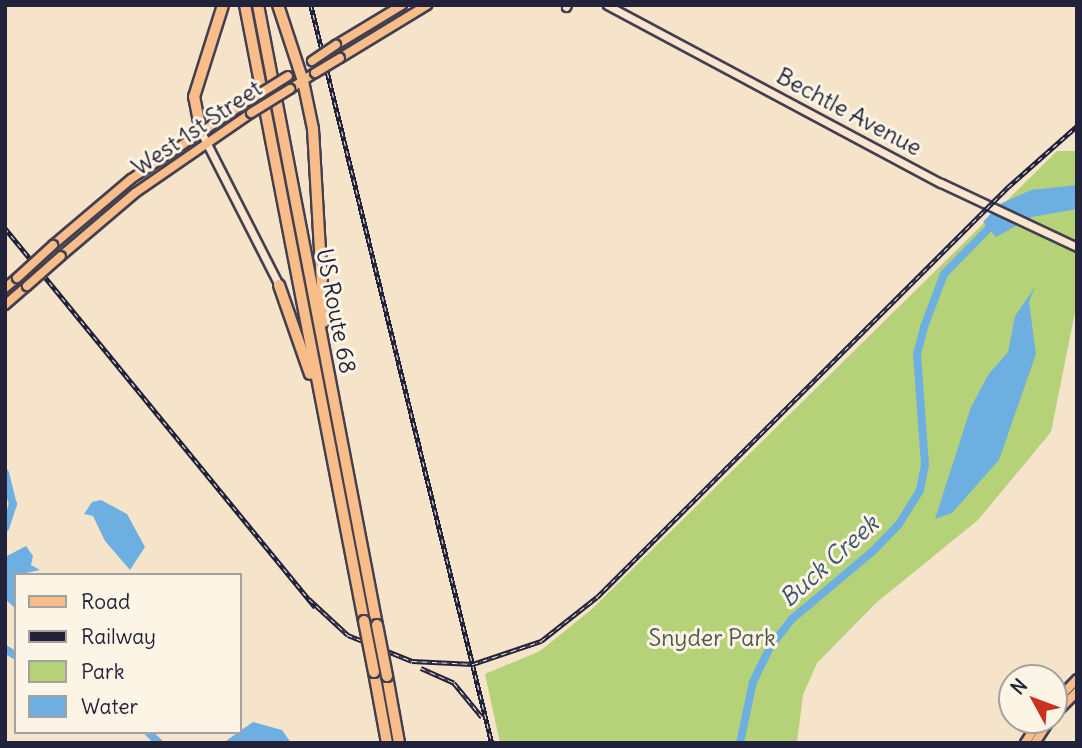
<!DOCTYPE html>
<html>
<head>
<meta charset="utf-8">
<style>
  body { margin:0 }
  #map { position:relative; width:1082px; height:748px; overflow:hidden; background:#f5e4ca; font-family:Delius,sans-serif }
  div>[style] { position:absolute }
  .green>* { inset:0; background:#b6d278 }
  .water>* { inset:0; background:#6eafe2 }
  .river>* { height:8px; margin:-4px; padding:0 4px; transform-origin:4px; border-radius:4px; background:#6eafe2 }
  .roads { filter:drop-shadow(2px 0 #423f50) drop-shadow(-2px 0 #423f50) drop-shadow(0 2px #423f50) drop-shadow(0 -2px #423f50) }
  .secondary>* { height:7px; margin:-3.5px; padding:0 3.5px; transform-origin:3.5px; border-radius:3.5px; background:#fce5cf }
  .primary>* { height:8px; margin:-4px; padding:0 4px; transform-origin:4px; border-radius:4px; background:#f8bd88 }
  .motorway>* { height:10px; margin:-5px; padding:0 5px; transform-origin:5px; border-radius:5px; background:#f8bd88 }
  .rail>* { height:4.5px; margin-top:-2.25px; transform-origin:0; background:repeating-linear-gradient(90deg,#fcf5e5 0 5px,#22223b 0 10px); box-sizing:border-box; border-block:2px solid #22223b }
  .bridges { filter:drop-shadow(2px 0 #423f50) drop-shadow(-2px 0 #423f50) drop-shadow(0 2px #423f50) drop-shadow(0 -2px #423f50) }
  .primary-bridge>* { height:8px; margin:-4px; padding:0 4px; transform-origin:4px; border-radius:4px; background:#f8bd88 }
  .motorway-bridge>* { height:10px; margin:-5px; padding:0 5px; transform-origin:5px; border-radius:5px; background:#f8bd88 }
  span { translate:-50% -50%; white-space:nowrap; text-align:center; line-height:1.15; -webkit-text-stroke:6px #fcf5e5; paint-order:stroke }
  .street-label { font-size:23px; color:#22223b }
  .park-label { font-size:23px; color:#4e574d }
  .water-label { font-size:24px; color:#3d5375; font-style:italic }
  .frame { position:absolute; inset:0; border:7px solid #22223b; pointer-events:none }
  .legend { position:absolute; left:14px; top:573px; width:228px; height:161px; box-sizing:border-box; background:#fcf5e5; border:2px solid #a5a1a1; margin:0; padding:9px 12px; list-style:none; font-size:21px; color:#22223b }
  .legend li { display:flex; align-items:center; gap:14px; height:35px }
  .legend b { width:35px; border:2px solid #a5a1a1 }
  .north { position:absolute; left:998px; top:664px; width:70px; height:70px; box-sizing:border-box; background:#fcf5e5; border:2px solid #a5a1a1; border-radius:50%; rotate:311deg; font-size:19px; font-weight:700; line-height:28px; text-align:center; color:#22223b }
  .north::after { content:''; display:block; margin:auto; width:24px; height:32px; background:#c8321e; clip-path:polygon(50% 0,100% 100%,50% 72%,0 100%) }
</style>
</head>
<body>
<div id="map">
  <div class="green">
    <div style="clip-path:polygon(1057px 151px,1077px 151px,1077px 302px,1051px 432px,978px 520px,876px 603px,817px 663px,803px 695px,797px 743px,500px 743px,485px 674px,540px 651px,592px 609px)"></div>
  </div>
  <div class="water">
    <div style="clip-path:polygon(1077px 185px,1077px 209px,1032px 217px,996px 237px,983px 222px,1000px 204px,1031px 190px)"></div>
    <div style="clip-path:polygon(1035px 287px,1029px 302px,1036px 354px,999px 460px,952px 513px,935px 519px,971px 407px,988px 375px,1008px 352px,1015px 316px)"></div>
    <div style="clip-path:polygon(101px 500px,127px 514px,145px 547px,130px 570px,105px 541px,93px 516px,84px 514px,92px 502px)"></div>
    <div style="clip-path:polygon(26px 546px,33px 556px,31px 565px,40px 570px,16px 575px,14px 607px,5px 599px,5px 557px)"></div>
    <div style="clip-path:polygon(253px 722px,282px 730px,291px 743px,223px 743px)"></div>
  </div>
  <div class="river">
    <div style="left:5px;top:473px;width:32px;rotate:76deg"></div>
    <div style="left:13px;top:504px;width:25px;rotate:108deg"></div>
    <div style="left:5px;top:649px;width:13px;rotate:32deg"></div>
    <div style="left:148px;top:732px;width:16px;rotate:45deg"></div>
    <div style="left:740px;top:743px;width:62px;rotate:-78deg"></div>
    <div style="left:753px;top:682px;width:39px;rotate:-64deg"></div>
    <div style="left:770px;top:647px;width:36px;rotate:-52deg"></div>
    <div style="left:792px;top:619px;width:106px;rotate:-40deg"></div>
    <div style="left:873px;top:551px;width:37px;rotate:-46deg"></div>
    <div style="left:899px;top:524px;width:40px;rotate:-58deg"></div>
    <div style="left:920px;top:490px;width:25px;rotate:-79deg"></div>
    <div style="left:925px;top:465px;width:111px;rotate:-94.1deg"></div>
    <div style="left:917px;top:354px;width:28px;rotate:-75deg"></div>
    <div style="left:924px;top:327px;width:57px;rotate:-69.3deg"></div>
    <div style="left:944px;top:274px;width:73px;rotate:-45.6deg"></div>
  </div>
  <div class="roads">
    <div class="secondary">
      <div style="left:607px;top:5px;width:378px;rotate:28.1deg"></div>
      <div style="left:941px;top:183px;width:150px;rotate:25.2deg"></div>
      <div style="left:566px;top:7px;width:2px;rotate:-63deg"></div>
      <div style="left:201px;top:132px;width:172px;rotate:63deg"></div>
    </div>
    <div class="primary">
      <div style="left:336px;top:45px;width:77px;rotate:-31.2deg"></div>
      <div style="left:340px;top:58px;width:102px;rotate:-31.3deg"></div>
      <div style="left:290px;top:89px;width:30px;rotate:-33deg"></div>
      <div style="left:53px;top:245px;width:102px;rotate:-40.2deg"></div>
      <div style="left:131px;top:179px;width:141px;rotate:-33.7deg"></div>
      <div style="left:61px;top:256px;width:97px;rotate:-40.4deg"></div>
      <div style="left:135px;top:193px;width:141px;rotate:-34.6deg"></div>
      <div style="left:5px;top:288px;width:16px;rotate:-40deg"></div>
      <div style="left:5px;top:305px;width:29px;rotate:-41deg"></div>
      <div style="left:1054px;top:703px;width:33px;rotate:-46deg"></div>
      <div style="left:1054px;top:715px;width:33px;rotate:-45deg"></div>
      <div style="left:1025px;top:743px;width:27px;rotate:-57deg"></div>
      <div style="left:1035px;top:743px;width:27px;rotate:-57deg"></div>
    </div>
    <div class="motorway">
      <div style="left:245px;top:5px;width:627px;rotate:79.07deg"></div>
      <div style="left:258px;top:5px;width:631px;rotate:79.14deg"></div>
      <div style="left:278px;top:5px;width:80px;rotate:71.8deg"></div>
      <div style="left:303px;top:81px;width:49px;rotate:78.2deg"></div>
      <div style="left:313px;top:129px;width:193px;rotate:86.7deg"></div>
      <div style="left:201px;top:132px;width:36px;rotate:-101deg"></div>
      <div style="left:194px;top:97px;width:96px;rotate:-72.5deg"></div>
      <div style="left:279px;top:285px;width:94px;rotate:70.8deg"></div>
      <div style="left:374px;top:672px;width:72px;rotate:79.6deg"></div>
      <div style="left:387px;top:676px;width:68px;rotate:79.8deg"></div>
    </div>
  </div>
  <div class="rail">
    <div style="left:311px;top:5px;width:760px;rotate:76.22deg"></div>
    <div style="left:5px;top:228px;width:490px;rotate:50.7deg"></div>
    <div style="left:309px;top:599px;width:53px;rotate:42.7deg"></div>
    <div style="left:348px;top:635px;width:69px;rotate:22.1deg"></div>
    <div style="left:412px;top:661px;width:61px;rotate:2.8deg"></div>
    <div style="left:473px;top:664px;width:72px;rotate:-18.7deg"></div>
    <div style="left:541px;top:641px;width:71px;rotate:-38.2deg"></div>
    <div style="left:597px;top:597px;width:581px;rotate:-44.93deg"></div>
    <div style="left:1008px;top:187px;width:92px;rotate:-41.5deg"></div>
    <div style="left:421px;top:668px;width:36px;rotate:24deg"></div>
    <div style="left:454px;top:683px;width:44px;rotate:50.5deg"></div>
  </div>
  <div class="bridges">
    <div class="primary-bridge">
      <div style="left:312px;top:61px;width:29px;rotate:-34deg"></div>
      <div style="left:315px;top:73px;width:29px;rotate:-31deg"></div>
      <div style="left:248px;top:101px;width:47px;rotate:-32deg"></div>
      <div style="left:251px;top:113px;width:46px;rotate:-31.6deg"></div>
      <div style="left:17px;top:278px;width:49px;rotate:-42.5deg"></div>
      <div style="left:27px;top:286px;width:45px;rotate:-41.4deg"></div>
    </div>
    <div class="motorway-bridge">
      <div style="left:364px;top:621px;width:52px;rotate:78.9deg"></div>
      <div style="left:377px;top:625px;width:52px;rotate:78.9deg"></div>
    </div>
  </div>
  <div class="street-label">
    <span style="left:849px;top:112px;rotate:28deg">Bechtle Avenue</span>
    <span style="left:197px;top:128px;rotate:-34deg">West 1st Street</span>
    <span style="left:336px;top:311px;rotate:79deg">US Route 68</span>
  </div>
  <div class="park-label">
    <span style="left:712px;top:638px">Snyder Park</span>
  </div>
  <div class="water-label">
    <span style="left:829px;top:561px;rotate:-42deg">Buck Creek</span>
  </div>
  <div class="frame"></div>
  <ul class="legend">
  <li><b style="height:9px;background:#f8bd88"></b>Road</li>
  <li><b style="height:9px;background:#22223b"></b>Railway</li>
  <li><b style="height:19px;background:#b6d278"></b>Park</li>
  <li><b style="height:19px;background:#6eafe2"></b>Water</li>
  </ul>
  <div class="north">N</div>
</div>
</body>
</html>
